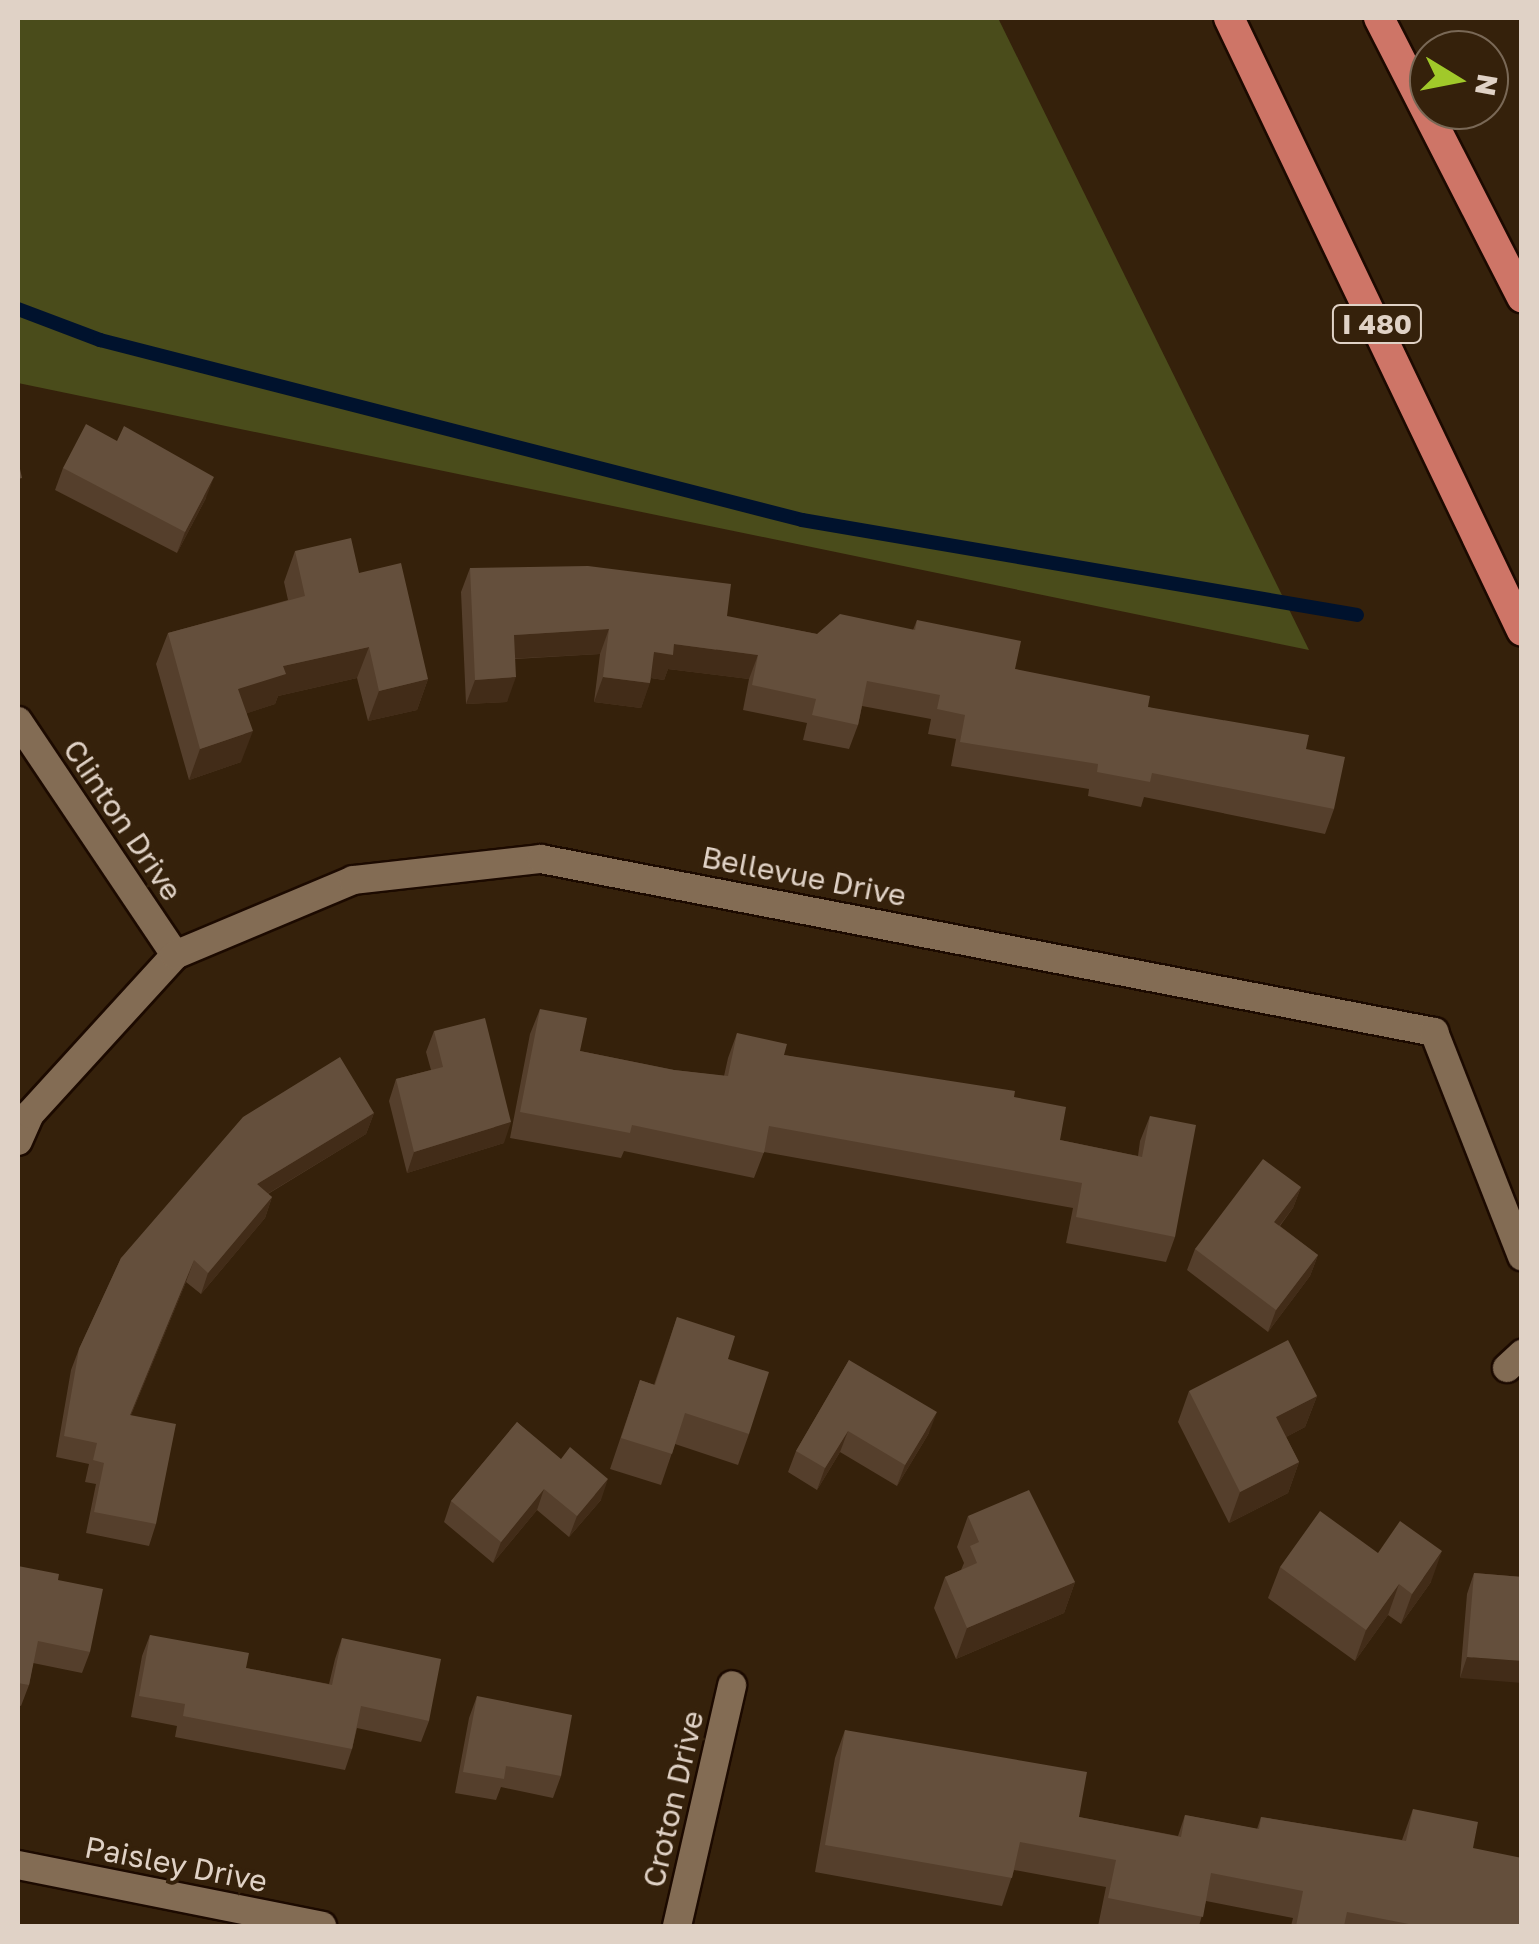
<!DOCTYPE html>
<html>
<head>
<meta charset="utf-8">
<style>
  body { margin:0 }
  #map { position:relative; width:1539px; height:1944px; overflow:hidden; background:#35210b; font-family:"Golos Text",sans-serif }
  div>[style] { position:absolute }
  .green>* { inset:0; background:#4a4c1b }
  .stream>* { height:14px; margin:-7px; padding:0 7px; transform-origin:7px; border-radius:7px; background:#00122d }
  .roads { filter:drop-shadow(2px 0 #1c0a00) drop-shadow(-2px 0 #1c0a00) drop-shadow(0 2px #1c0a00) drop-shadow(0 -2px #1c0a00) }
  .minor>* { height:28px; margin:-14px; padding:0 14px; transform-origin:14px; border-radius:14px; background:#836c54 }
  .motorway>* { height:30px; margin:-15px; padding:0 15px; transform-origin:15px; border-radius:15px; background:#ce7567 }
  .wall>* { inset:0; background:#553f2c }
  .shaded-wall>* { inset:0; background:#422c18 }
  .building>* { inset:0; background:#644f3c }
  span { translate:-50% -50%; white-space:nowrap; text-align:center; line-height:1.15; -webkit-text-stroke:8px #35210b; paint-order:stroke }
  .shield-label span { padding:2px 8px; background:#35210b; border:2px solid; border-radius:8px; -webkit-text-stroke-width:0 }
  .shield-label { font-size:28px; color:#e0d2c6; font-weight:700 }
  .street-label { font-size:30px; color:#e0d2c6 }
  .frame { position:absolute; inset:0; border:20px solid #e0d2c6; pointer-events:none }
  .north { position:absolute; left:1409px; top:30px; width:100px; height:100px; box-sizing:border-box; background:#35210b; border:2px solid #796856; border-radius:50%; rotate:100deg; font-size:28px; font-weight:700; line-height:40px; text-align:center; color:#e0d2c6 }
  .north::after { content:''; display:block; margin:auto; width:35px; height:45px; background:#a1c92a; clip-path:polygon(50% 0,100% 100%,50% 72%,0 100%) }
</style>
</head>
<body>
<div id="map">
  <div class="green">
    <div style="clip-path:polygon(18px 18px,998px 18px,1309px 650px,18px 383px)"></div>
  </div>
  <div class="stream">
    <div style="left:18px;top:309px;width:88px;rotate:20.7deg"></div>
    <div style="left:100px;top:340px;width:725px;rotate:14.38deg"></div>
    <div style="left:802px;top:520px;width:563px;rotate:9.71deg"></div>
  </div>
  <div class="roads">
    <div class="minor">
      <div style="left:18px;top:721px;width:282px;rotate:56.1deg"></div>
      <div style="left:18px;top:1141px;width:30px;rotate:-66deg"></div>
      <div style="left:30px;top:1114px;width:215px;rotate:-47.6deg"></div>
      <div style="left:175px;top:955px;width:193px;rotate:-22.8deg"></div>
      <div style="left:353px;top:880px;width:189px;rotate:-6.4deg"></div>
      <div style="left:541px;top:859px;width:910px;rotate:10.96deg"></div>
      <div style="left:1434px;top:1032px;width:241px;rotate:68.6deg"></div>
      <div style="left:1507px;top:1368px;width:21px;rotate:-43deg"></div>
      <div style="left:18px;top:1865px;width:310px;rotate:11.3deg"></div>
      <div style="left:677px;top:1926px;width:247px;rotate:-77.1deg"></div>
    </div>
    <div class="motorway">
      <div style="left:1229px;top:18px;width:679px;rotate:64.45deg"></div>
      <div style="left:1379px;top:18px;width:314px;rotate:62.9deg"></div>
    </div>
  </div>
  <div class="wall">
    <div style="clip-path:polygon(117px 441px,206px 498px,177px 553px,55px 490px,63px 468px)"></div>
    <div style="clip-path:polygon(295px 551px,359px 573px,428px 679px,417px 710px,368px 721px,357px 678px,278px 696px,275px 704px,247px 713px,241px 762px,189px 780px,156px 664px,168px 633px,288px 600px,284px 582px)"></div>
    <div style="clip-path:polygon(470px 568px,817px 634px,913px 630px,917px 620px,1015px 669px,1148px 707px,1306px 749px,1334px 809px,1325px 834px,1144px 797px,1141px 807px,1088px 796px,1089px 789px,951px 766px,956px 739px,928px 734px,931px 719px,862px 706px,858px 725px,849px 749px,803px 740px,807px 723px,743px 710px,749px 679px,668px 669px,664px 680px,651px 678px,641px 708px,594px 702px,600px 654px,515px 659px,507px 702px,466px 704px,461px 592px)"></div>
    <div style="clip-path:polygon(540px 1009px,580px 1051px,674px 1070px,724px 1076px,728px 1058px,737px 1033px,784px 1055px,1014px 1097px,1060px 1140px,1138px 1156px,1140px 1141px,1150px 1116px,1175px 1237px,1166px 1262px,1066px 1243px,1073px 1208px,764px 1152px,754px 1178px,624px 1151px,621px 1158px,510px 1138px,530px 1034px)"></div>
    <div style="clip-path:polygon(434px 1031px,504px 1143px,407px 1173px,389px 1101px,396px 1079px,431px 1070px,426px 1052px)"></div>
    <div style="clip-path:polygon(374px 1113px,366px 1134px,268px 1194px,272px 1197px,265px 1218px,201px 1294px,186px 1282px,131px 1415px,156px 1524px,149px 1546px,86px 1533px,96px 1484px,85px 1482px,89px 1464px,56px 1457px,71px 1370px,79px 1349px,121px 1258px)"></div>
    <div style="clip-path:polygon(1301px 1187px,1293px 1208px,1280px 1226px,1318px 1255px,1310px 1276px,1268px 1332px,1187px 1270px,1195px 1249px)"></div>
    <div style="clip-path:polygon(677px 1317px,728px 1359px,749px 1434px,738px 1465px,675px 1444px,661px 1485px,610px 1469px,640px 1380px,654px 1385px)"></div>
    <div style="clip-path:polygon(849px 1360px,929px 1433px,897px 1486px,840px 1452px,817px 1490px,788px 1472px,796px 1451px)"></div>
    <div style="clip-path:polygon(1189px 1391px,1317px 1396px,1305px 1427px,1286px 1437px,1299px 1462px,1288px 1493px,1229px 1523px,1178px 1422px)"></div>
    <div style="clip-path:polygon(517px 1422px,601px 1500px,569px 1537px,537px 1510px,493px 1563px,444px 1522px,451px 1501px)"></div>
    <div style="clip-path:polygon(968px 1516px,1075px 1582px,1064px 1613px,956px 1659px,934px 1608px,945px 1577px,961px 1570px,964px 1563px,957px 1547px)"></div>
    <div style="clip-path:polygon(1378px 1553px,1431px 1582px,1401px 1624px,1388px 1615px,1355px 1661px,1268px 1598px,1280px 1567px)"></div>
    <div style="clip-path:polygon(18px 1566px,90px 1652px,82px 1673px,33px 1663px,29px 1685px,21px 1706px,18px 1705px)"></div>
    <div style="clip-path:polygon(1474px 1573px,1522px 1577px,1460px 1678px,1467px 1594px)"></div>
    <div style="clip-path:polygon(150px 1635px,246px 1668px,329px 1684px,335px 1659px,342px 1638px,429px 1721px,421px 1742px,357px 1728px,352px 1749px,345px 1770px,175px 1737px,177px 1726px,131px 1717px,142px 1656px)"></div>
    <div style="clip-path:polygon(477px 1696px,561px 1776px,553px 1798px,501px 1787px,496px 1800px,455px 1793px,469px 1718px)"></div>
    <div style="clip-path:polygon(845px 1730px,1079px 1817px,1178px 1836px,1185px 1815px,1257px 1829px,1261px 1817px,1402px 1840px,1413px 1809px,1473px 1848px,1522px 1926px,1291px 1926px,1293px 1918px,1206px 1901px,1199px 1926px,1098px 1926px,1106px 1887px,1014px 1870px,1002px 1906px,815px 1872px,835px 1758px)"></div>
  </div>
  <div class="shaded-wall">
    <div style="clip-path:polygon(214px 477px,206px 498px,177px 553px,185px 532px)"></div>
    <div style="clip-path:polygon(609px 629px,600px 654px,505px 659px,514px 635px)"></div>
    <div style="clip-path:polygon(674px 644px,758px 655px,749px 679px,668px 669px,664px 680px,645px 677px,654px 652px)"></div>
    <div style="clip-path:polygon(369px 647px,357px 678px,278px 696px,275px 704px,227px 720px,238px 689px,283px 666px)"></div>
    <div style="clip-path:polygon(516px 677px,507px 702px,466px 704px,475px 680px)"></div>
    <div style="clip-path:polygon(603px 677px,650px 683px,641px 708px,594px 702px)"></div>
    <div style="clip-path:polygon(428px 679px,417px 710px,368px 721px,379px 691px)"></div>
    <div style="clip-path:polygon(253px 731px,241px 762px,189px 780px,200px 749px)"></div>
    <div style="clip-path:polygon(374px 1113px,366px 1134px,249px 1205px,257px 1184px)"></div>
    <div style="clip-path:polygon(511px 1122px,504px 1143px,407px 1173px,414px 1152px)"></div>
    <div style="clip-path:polygon(1301px 1187px,1293px 1208px,1266px 1243px,1274px 1222px)"></div>
    <div style="clip-path:polygon(272px 1197px,265px 1218px,201px 1294px,208px 1273px)"></div>
    <div style="clip-path:polygon(1318px 1255px,1310px 1276px,1268px 1332px,1276px 1310px)"></div>
    <div style="clip-path:polygon(194px 1260px,186px 1282px,122px 1436px,130px 1415px)"></div>
    <div style="clip-path:polygon(1317px 1396px,1305px 1427px,1265px 1448px,1276px 1417px)"></div>
    <div style="clip-path:polygon(937px 1412px,929px 1433px,897px 1486px,905px 1465px)"></div>
    <div style="clip-path:polygon(848px 1431px,840px 1452px,817px 1490px,825px 1468px)"></div>
    <div style="clip-path:polygon(1299px 1462px,1288px 1493px,1229px 1523px,1240px 1492px)"></div>
    <div style="clip-path:polygon(608px 1479px,601px 1500px,569px 1537px,577px 1516px)"></div>
    <div style="clip-path:polygon(544px 1489px,537px 1510px,493px 1563px,501px 1542px)"></div>
    <div style="clip-path:polygon(1442px 1551px,1431px 1582px,1401px 1624px,1412px 1594px)"></div>
    <div style="clip-path:polygon(1075px 1582px,1064px 1613px,956px 1659px,967px 1628px)"></div>
    <div style="clip-path:polygon(1399px 1584px,1388px 1615px,1355px 1661px,1366px 1630px)"></div>
    <div style="clip-path:polygon(1467px 1657px,1522px 1661px,1522px 1683px,1460px 1678px)"></div>
  </div>
  <div class="building">
    <div style="clip-path:polygon(86px 424px,117px 441px,124px 426px,214px 477px,185px 532px,63px 468px)"></div>
    <div style="clip-path:polygon(18px 460px,22px 478px,18px 479px)"></div>
    <div style="clip-path:polygon(351px 538px,359px 573px,401px 563px,428px 679px,379px 691px,369px 647px,283px 666px,286px 674px,238px 689px,253px 731px,200px 749px,168px 633px,305px 596px,295px 551px)"></div>
    <div style="clip-path:polygon(588px 566px,731px 584px,727px 616px,817px 634px,840px 614px,915px 630px,917px 620px,1021px 641px,1015px 669px,1150px 696px,1148px 707px,1309px 735px,1306px 749px,1345px 757px,1334px 809px,1152px 773px,1150px 782px,1097px 772px,1098px 764px,960px 742px,965px 715px,937px 709px,940px 695px,867px 681px,858px 725px,812px 715px,816px 699px,752px 685px,758px 655px,674px 644px,673px 655px,654px 652px,650px 683px,603px 677px,609px 629px,514px 635px,516px 677px,475px 680px,470px 568px)"></div>
    <div style="clip-path:polygon(540px 1009px,587px 1018px,580px 1051px,674px 1070px,728px 1076px,737px 1033px,787px 1044px,784px 1055px,1015px 1091px,1014px 1097px,1066px 1107px,1060px 1140px,1142px 1157px,1150px 1116px,1196px 1125px,1175px 1237px,1076px 1217px,1082px 1183px,769px 1126px,764px 1153px,632px 1125px,630px 1133px,520px 1112px)"></div>
    <div style="clip-path:polygon(485px 1018px,511px 1122px,414px 1152px,396px 1079px,443px 1067px,434px 1031px)"></div>
    <div style="clip-path:polygon(340px 1057px,374px 1113px,257px 1184px,272px 1197px,208px 1273px,194px 1260px,130px 1415px,176px 1424px,156px 1524px,94px 1512px,104px 1463px,93px 1460px,97px 1443px,64px 1436px,79px 1349px,121px 1258px,243px 1117px)"></div>
    <div style="clip-path:polygon(1263px 1159px,1301px 1187px,1274px 1222px,1318px 1255px,1276px 1310px,1195px 1249px)"></div>
    <div style="clip-path:polygon(677px 1317px,735px 1336px,728px 1359px,769px 1372px,749px 1434px,685px 1413px,672px 1454px,621px 1438px,640px 1380px,655px 1385px)"></div>
    <div style="clip-path:polygon(1288px 1340px,1317px 1396px,1276px 1417px,1299px 1462px,1240px 1492px,1189px 1391px)"></div>
    <div style="clip-path:polygon(849px 1360px,937px 1412px,905px 1465px,848px 1431px,825px 1468px,796px 1451px)"></div>
    <div style="clip-path:polygon(517px 1422px,561px 1459px,570px 1447px,608px 1479px,577px 1516px,544px 1489px,501px 1542px,451px 1501px)"></div>
    <div style="clip-path:polygon(1029px 1490px,1075px 1582px,967px 1628px,945px 1577px,977px 1563px,970px 1546px,979px 1542px,968px 1516px)"></div>
    <div style="clip-path:polygon(1320px 1511px,1378px 1553px,1400px 1521px,1442px 1551px,1412px 1594px,1399px 1584px,1366px 1630px,1280px 1567px)"></div>
    <div style="clip-path:polygon(18px 1566px,59px 1574px,58px 1580px,103px 1589px,90px 1652px,38px 1641px,29px 1685px,18px 1683px)"></div>
    <div style="clip-path:polygon(1474px 1573px,1522px 1577px,1522px 1661px,1467px 1657px)"></div>
    <div style="clip-path:polygon(150px 1635px,249px 1653px,246px 1668px,332px 1685px,342px 1638px,441px 1659px,429px 1721px,361px 1706px,352px 1749px,183px 1716px,185px 1704px,139px 1696px)"></div>
    <div style="clip-path:polygon(477px 1696px,572px 1715px,561px 1776px,506px 1766px,504px 1779px,463px 1772px)"></div>
    <div style="clip-path:polygon(845px 1730px,1087px 1772px,1079px 1817px,1181px 1837px,1185px 1815px,1259px 1829px,1261px 1817px,1406px 1841px,1413px 1809px,1478px 1822px,1473px 1848px,1522px 1858px,1522px 1926px,1419px 1926px,1347px 1912px,1344px 1926px,1296px 1926px,1303px 1891px,1211px 1873px,1203px 1917px,1108px 1898px,1116px 1860px,1020px 1842px,1012px 1878px,825px 1845px)"></div>
  </div>
  <div class="shield-label">
    <span style="left:1377px;top:324px">I 480</span>
  </div>
  <div class="street-label">
    <span style="left:123px;top:820px;rotate:56deg">Clinton Drive</span>
    <span style="left:804px;top:876px;rotate:11deg">Bellevue Drive</span>
    <span style="left:673px;top:1799px;rotate:-77deg">Croton Drive</span>
    <span style="left:176px;top:1864px;rotate:11deg">Paisley Drive</span>
  </div>
  <div class="frame"></div>
  <div class="north">N</div>
</div>
</body>
</html>
